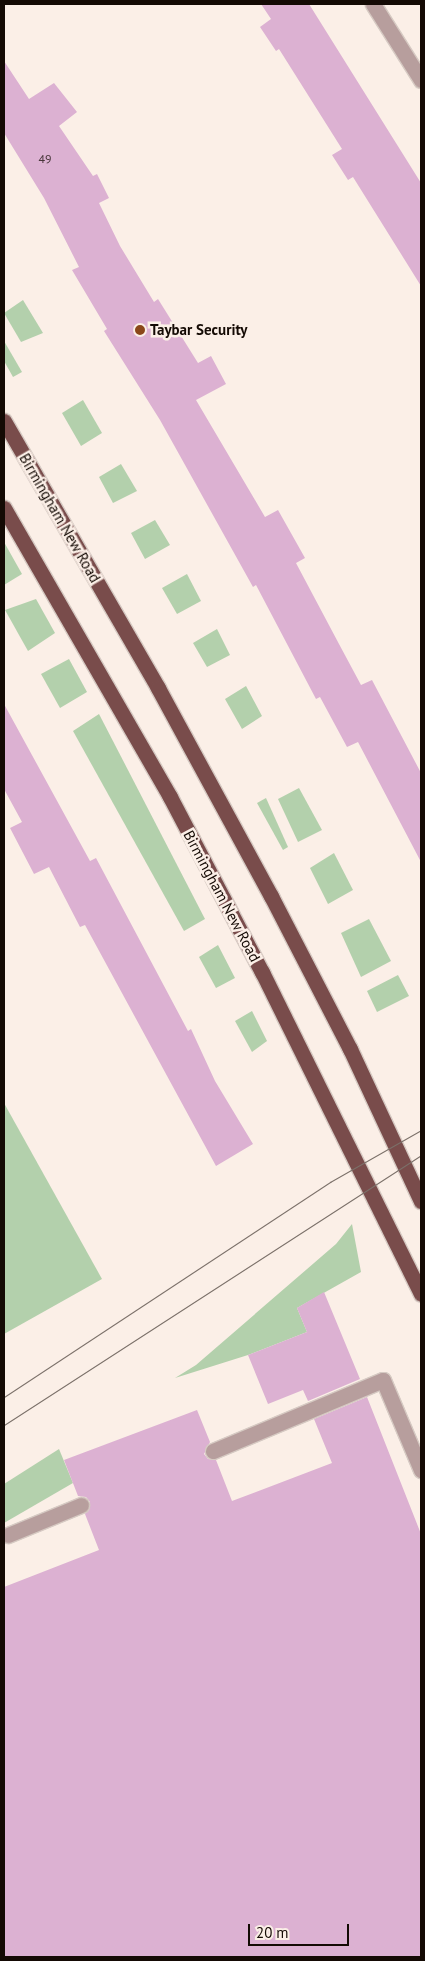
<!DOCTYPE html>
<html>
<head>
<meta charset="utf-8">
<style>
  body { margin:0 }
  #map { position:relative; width:425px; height:1961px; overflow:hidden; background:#fbefe7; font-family:"PT Sans",sans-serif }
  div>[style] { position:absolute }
  .green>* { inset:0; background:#b3d0ac }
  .building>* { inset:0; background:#dcb1d2 }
  .roads { filter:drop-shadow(1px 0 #d6cac3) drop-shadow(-1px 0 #d6cac3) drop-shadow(0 1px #d6cac3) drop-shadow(0 -1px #d6cac3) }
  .service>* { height:15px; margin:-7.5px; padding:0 7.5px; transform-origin:7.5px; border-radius:7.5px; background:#b79e9d }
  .minor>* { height:15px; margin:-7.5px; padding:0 7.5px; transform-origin:7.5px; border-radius:7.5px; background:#b79e9d }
  .trunk>* { height:15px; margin:-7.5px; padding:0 7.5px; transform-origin:7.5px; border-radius:7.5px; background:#794c4b }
  .tram>* { height:1px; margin:-0.5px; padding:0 0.5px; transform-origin:0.5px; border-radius:0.5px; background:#7b7069 }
  .dots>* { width:14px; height:14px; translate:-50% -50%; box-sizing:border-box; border:2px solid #fbefe7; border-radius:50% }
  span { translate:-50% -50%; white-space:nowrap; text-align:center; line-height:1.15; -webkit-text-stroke:5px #fbefe7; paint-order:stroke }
  .number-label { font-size:12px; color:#463438 }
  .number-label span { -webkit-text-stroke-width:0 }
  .poi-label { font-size:15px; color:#140a04; font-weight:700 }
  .left { translate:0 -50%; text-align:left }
  .street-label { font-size:15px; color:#140a04 }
  .frame { position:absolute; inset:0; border:5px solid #140a04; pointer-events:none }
  .scale { position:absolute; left:248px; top:1924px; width:101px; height:22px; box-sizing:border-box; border:2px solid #140a04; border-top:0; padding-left:6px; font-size:15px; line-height:18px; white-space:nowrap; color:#140a04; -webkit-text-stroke:4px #fbefe7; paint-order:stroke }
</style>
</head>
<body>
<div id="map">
  <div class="green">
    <div style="clip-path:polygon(23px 300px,43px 333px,21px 342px,4px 313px)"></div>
    <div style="clip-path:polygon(4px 341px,22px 372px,13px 377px,4px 361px)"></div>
    <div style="clip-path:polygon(83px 400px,102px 433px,81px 446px,62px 413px)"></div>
    <div style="clip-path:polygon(121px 464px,137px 491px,113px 503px,99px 477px)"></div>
    <div style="clip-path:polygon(155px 520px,170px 545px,145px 559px,131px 533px)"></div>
    <div style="clip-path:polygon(4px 542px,22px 574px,4px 585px)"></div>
    <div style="clip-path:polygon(187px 574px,201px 601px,177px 614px,162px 588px)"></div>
    <div style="clip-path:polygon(36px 599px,55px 633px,28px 651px,5px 610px)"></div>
    <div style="clip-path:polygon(217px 629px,230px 655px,207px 667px,193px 643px)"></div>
    <div style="clip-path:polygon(69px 659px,87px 692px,60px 708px,41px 674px)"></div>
    <div style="clip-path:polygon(246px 686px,262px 716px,242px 729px,225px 699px)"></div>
    <div style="clip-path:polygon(99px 714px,205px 919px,184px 931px,73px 731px)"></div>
    <div style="clip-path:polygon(299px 788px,322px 830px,298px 842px,278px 799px)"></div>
    <div style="clip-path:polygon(266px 798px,288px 847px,283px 850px,257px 803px)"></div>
    <div style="clip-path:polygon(334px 853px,353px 890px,328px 904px,310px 868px)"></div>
    <div style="clip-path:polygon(369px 919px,391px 961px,361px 977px,341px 933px)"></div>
    <div style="clip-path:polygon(218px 945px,235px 978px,216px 988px,199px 957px)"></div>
    <div style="clip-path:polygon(398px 975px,409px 996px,377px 1012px,367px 991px)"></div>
    <div style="clip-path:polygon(252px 1011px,267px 1041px,252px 1052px,235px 1021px)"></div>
    <div style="clip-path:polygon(4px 1103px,102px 1279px,4px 1334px)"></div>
    <div style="clip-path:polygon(352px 1224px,361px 1272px,297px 1308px,307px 1332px,248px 1355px,175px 1378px,196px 1365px,336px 1244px)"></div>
    <div style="clip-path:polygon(59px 1449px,73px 1483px,4px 1523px,4px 1484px)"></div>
  </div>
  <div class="building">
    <div style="clip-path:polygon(261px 4px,309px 4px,421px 183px,421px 286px,353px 177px,348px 180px,332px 155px,342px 149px,279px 49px,276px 51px,260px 27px,271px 19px)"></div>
    <div style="clip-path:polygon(4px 61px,29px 99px,54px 83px,77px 112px,59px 126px,93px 176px,97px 174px,109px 198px,99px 203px,120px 246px,154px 302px,158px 299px,198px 363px,211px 356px,226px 384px,196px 400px,265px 517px,278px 510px,305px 558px,296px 563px,339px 644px,361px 685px,372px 680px,421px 773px,421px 862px,358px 742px,347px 747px,320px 697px,316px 699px,256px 585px,253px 587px,160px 420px,104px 331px,107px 329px,72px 270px,79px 267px,44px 198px,4px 133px)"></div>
    <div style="clip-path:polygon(4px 704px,90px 861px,96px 858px,188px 1031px,191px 1029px,215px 1081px,253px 1144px,216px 1166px,85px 925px,80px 927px,49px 867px,34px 874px,10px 828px,22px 822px,4px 789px)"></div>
    <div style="clip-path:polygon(324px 1292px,360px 1379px,308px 1401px,303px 1390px,268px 1404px,248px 1355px,307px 1332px,297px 1308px)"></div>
    <div style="clip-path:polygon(367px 1397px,421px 1534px,421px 1957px,4px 1957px,4px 1587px,99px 1550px,85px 1514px,90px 1502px,86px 1497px,78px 1496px,64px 1460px,197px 1410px,210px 1442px,204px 1454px,208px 1459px,216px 1460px,232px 1501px,332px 1463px,314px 1419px)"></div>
  </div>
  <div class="roads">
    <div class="service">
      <div style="left:213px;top:1451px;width:184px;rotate:-22.7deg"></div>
      <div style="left:383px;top:1380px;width:98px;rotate:67.1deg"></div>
      <div style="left:8px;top:1535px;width:79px;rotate:-22.3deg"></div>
    </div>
    <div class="minor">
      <div style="left:373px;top:4px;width:90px;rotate:57.7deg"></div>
    </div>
    <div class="trunk">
      <div style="left:4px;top:421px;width:308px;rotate:60deg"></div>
      <div style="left:158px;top:688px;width:237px;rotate:61.5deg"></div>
      <div style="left:271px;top:896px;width:172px;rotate:62.7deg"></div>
      <div style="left:350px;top:1049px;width:168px;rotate:65deg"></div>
      <div style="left:4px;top:508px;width:333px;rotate:60.1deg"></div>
      <div style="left:170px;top:797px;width:198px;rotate:62.3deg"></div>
      <div style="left:262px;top:972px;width:359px;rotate:63.7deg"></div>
    </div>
  </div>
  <div class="tram">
    <div style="left:4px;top:1397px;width:391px;rotate:-33.4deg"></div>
    <div style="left:330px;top:1182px;width:105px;rotate:-29.7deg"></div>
    <div style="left:4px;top:1425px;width:497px;rotate:-32.9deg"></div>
  </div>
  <div class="dots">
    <div style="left:140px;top:330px;background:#8a4719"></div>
  </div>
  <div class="number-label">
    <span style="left:45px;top:159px">49</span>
  </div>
  <div class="poi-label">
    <span class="left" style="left:150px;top:330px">Taybar Security</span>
  </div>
  <div class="street-label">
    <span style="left:60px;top:518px;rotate:60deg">Birmingham New Road</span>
    <span style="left:222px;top:896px;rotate:62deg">Birmingham New Road</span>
  </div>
  <div class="frame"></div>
  <div class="scale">20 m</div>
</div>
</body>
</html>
